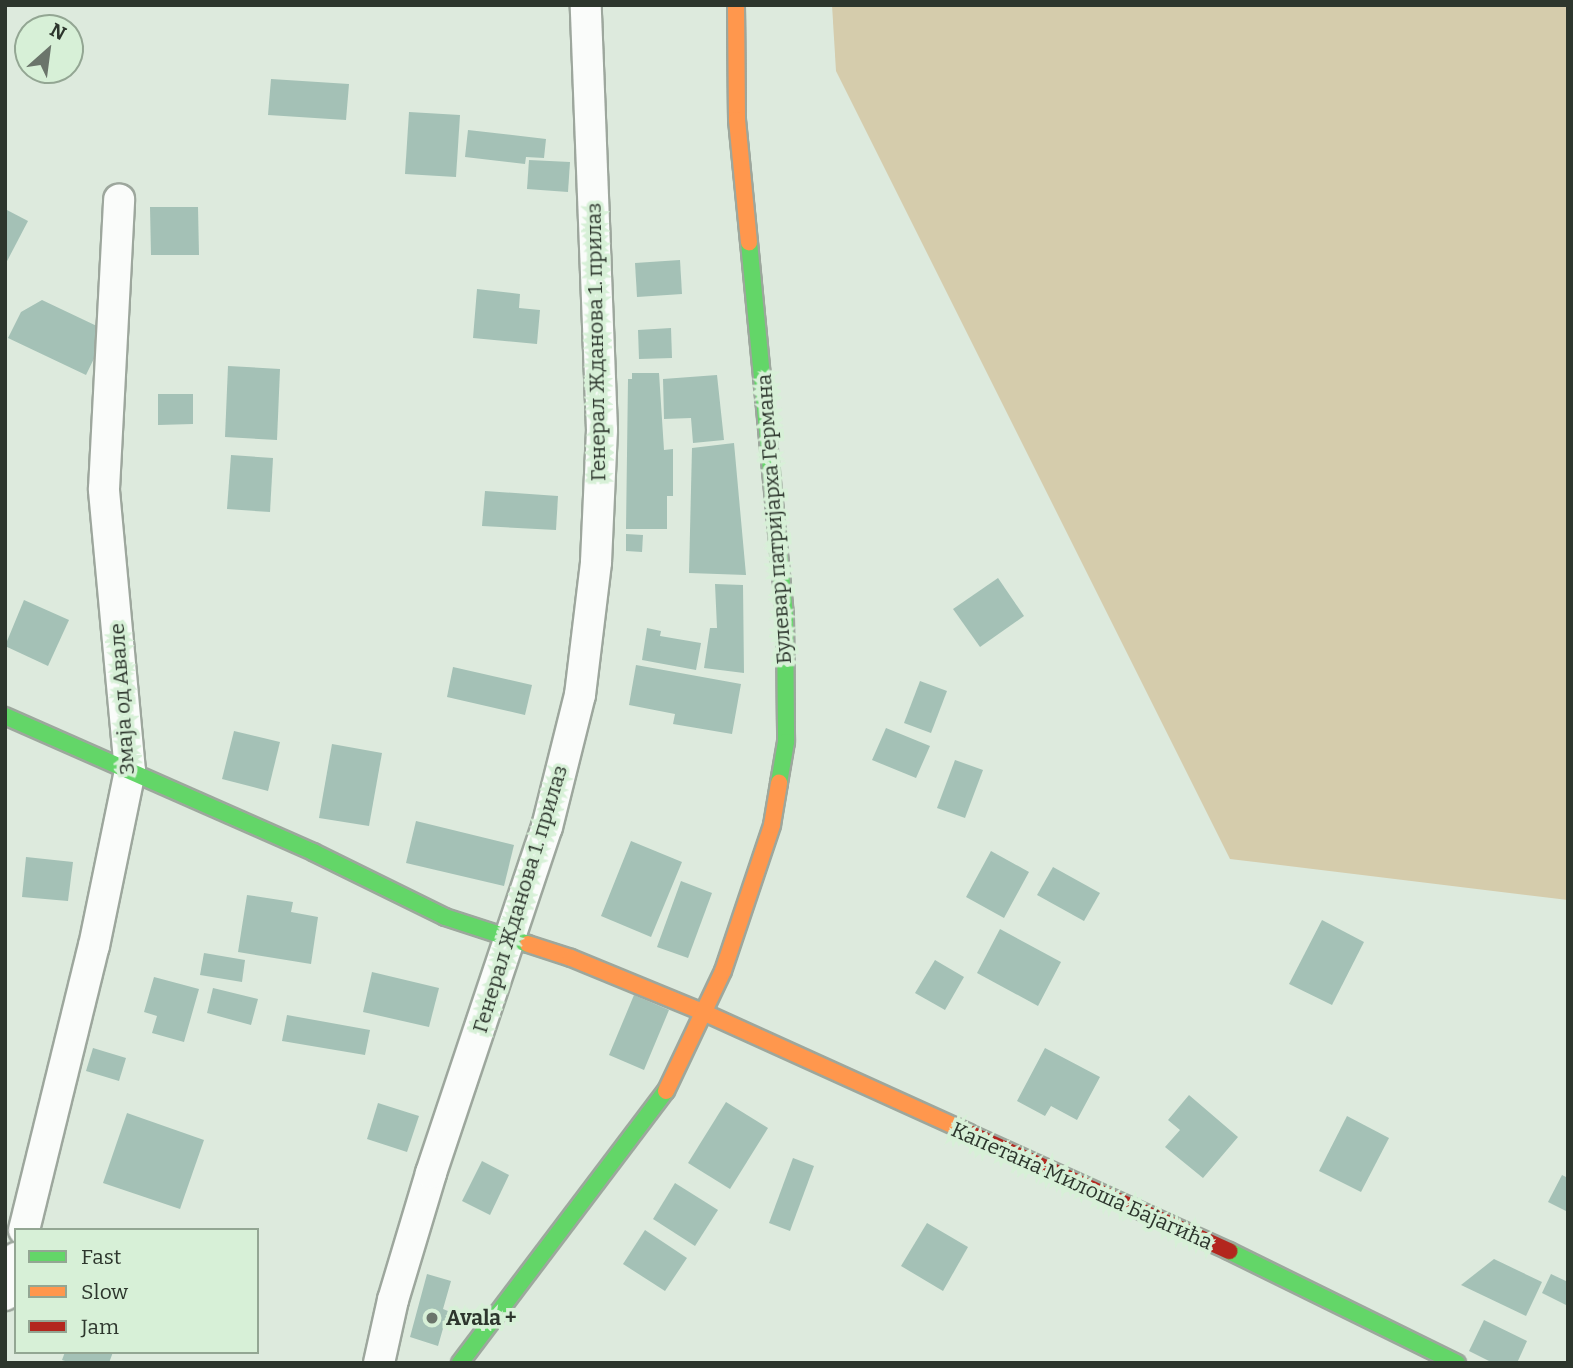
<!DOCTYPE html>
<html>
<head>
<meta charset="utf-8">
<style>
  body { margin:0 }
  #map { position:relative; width:1573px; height:1368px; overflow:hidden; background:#ddeadd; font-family:Bitter,serif }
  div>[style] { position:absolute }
  .green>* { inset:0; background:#d5ccac }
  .building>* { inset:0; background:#a4c1b6 }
  .roads { filter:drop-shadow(2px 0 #9da79d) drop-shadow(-2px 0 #9da79d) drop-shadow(0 2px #9da79d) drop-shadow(0 -2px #9da79d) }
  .street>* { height:30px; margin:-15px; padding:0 15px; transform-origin:15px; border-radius:15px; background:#fafcfa }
  .fast>* { height:16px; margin:-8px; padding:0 8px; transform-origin:8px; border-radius:8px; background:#63d668 }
  .slow>* { height:16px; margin:-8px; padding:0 8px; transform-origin:8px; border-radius:8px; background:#ff974d }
  .jam>* { height:16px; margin:-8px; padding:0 8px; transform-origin:8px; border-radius:8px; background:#b3261e }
  .dots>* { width:19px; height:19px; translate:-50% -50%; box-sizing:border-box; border:4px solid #d7f0d7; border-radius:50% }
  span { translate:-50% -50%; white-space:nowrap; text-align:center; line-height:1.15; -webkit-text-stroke:7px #d7f0d7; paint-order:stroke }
  .street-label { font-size:21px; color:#2d362d }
  .poi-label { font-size:21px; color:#2d362d; font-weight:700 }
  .left { translate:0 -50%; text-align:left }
  .frame { position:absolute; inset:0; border:7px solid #2d362d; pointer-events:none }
  .legend { position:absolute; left:14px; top:1228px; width:245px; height:126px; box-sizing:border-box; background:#d7f0d7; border:2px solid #93a693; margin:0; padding:9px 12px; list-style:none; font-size:21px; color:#2d362d }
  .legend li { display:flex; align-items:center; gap:14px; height:35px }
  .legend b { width:35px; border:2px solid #93a693 }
  .north { position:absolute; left:14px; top:14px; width:70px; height:70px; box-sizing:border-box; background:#d7f0d7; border:2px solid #93a693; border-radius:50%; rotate:28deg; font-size:19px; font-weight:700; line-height:28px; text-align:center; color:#2d362d }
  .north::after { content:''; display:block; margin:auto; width:24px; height:32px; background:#6b756b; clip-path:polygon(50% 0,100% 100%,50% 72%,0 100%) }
</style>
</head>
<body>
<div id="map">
  <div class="green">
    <div style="clip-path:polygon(832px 5px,1568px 5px,1568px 900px,1230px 859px,836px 71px)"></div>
  </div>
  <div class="building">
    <div style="clip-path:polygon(271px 79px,349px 84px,346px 120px,268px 115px)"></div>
    <div style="clip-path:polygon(409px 112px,460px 115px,456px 177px,405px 174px)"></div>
    <div style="clip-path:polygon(468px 130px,546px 139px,544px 158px,526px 157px,525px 164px,465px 157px)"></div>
    <div style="clip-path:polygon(529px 160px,570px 162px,568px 192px,527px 189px)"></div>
    <div style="clip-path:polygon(150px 207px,198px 207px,199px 255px,151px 255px)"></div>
    <div style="clip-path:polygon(5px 209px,28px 221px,5px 265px)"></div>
    <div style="clip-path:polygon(680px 260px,682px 294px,637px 297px,635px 263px)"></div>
    <div style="clip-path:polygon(477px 289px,520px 294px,519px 308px,540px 310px,537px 344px,473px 338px)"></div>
    <div style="clip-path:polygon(42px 300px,101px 328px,95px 341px,101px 344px,86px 375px,8px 338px,21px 312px)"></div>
    <div style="clip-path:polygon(671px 328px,672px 358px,639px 359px,638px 330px)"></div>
    <div style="clip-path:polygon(228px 366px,280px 369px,277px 440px,225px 437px)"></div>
    <div style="clip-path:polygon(632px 373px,659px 373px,664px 450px,673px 449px,673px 496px,667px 496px,667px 529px,626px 529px,628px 379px,632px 379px)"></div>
    <div style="clip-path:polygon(717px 375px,724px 440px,693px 443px,691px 418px,664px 419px,663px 379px)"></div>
    <div style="clip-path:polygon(158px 394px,193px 394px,193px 424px,158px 425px)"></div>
    <div style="clip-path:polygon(734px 443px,746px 575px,689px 573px,692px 448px)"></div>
    <div style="clip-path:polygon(231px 455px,273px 458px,270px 512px,227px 509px)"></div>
    <div style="clip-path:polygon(485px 491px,558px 496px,556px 530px,482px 526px)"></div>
    <div style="clip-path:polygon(626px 534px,643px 535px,642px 552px,626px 551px)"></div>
    <div style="clip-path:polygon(998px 578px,1024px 616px,980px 647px,953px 609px)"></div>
    <div style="clip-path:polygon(715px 584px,743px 585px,744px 673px,704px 668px,710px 628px,717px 628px)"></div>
    <div style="clip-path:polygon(24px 600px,69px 620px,48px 666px,5px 646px)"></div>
    <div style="clip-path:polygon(647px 628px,661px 631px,660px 636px,701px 643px,696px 670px,642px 660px)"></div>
    <div style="clip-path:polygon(636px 665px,741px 684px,732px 734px,673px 724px,675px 714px,629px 705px)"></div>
    <div style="clip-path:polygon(453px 667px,532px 685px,525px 715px,447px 697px)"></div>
    <div style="clip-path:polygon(920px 681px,947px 691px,931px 733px,904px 723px)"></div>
    <div style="clip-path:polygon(886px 728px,930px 746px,916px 778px,872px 760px)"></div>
    <div style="clip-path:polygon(234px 731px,280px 742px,268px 791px,222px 779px)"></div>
    <div style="clip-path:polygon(332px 744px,382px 753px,369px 826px,319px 818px)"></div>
    <div style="clip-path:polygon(955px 760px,983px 770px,965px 818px,937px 808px)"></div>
    <div style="clip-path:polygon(416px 821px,514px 845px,504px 886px,406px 863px)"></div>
    <div style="clip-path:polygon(631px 841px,682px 862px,651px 937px,601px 916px)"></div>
    <div style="clip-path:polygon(991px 851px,1029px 872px,1004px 918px,966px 897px)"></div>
    <div style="clip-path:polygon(26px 857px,73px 862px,68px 901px,22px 897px)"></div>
    <div style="clip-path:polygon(1053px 867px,1100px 893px,1084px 921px,1037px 895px)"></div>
    <div style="clip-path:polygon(681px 881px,712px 893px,688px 958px,657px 947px)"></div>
    <div style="clip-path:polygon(247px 895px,293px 902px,291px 912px,318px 917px,311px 964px,238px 952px)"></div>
    <div style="clip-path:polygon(1322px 920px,1364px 942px,1332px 1005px,1289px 984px)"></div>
    <div style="clip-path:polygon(1000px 929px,1061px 962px,1038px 1006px,977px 973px)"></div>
    <div style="clip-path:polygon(204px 953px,245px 960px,242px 982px,200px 975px)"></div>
    <div style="clip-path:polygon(935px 960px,964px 977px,945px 1010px,915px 993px)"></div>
    <div style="clip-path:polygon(372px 972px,439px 988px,429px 1027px,363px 1012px)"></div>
    <div style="clip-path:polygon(154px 977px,199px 989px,184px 1042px,152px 1033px,157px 1016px,144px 1012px)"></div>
    <div style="clip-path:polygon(213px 988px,258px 999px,251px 1025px,207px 1013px)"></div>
    <div style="clip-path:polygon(634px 995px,669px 1010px,644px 1070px,609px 1055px)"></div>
    <div style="clip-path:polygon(287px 1015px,370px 1030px,365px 1055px,282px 1041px)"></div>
    <div style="clip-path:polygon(93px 1048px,126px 1058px,119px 1081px,86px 1071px)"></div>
    <div style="clip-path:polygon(1045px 1048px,1100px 1077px,1077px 1120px,1051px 1106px,1045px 1116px,1017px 1101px)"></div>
    <div style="clip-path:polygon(1189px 1095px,1238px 1137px,1203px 1178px,1165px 1147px,1180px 1130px,1168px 1120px)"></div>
    <div style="clip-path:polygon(726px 1102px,768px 1128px,730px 1189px,688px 1163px)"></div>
    <div style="clip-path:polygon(378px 1103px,419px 1116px,407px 1152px,367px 1139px)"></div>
    <div style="clip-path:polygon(127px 1113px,204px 1140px,180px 1209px,103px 1183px)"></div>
    <div style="clip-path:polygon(1347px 1116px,1389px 1138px,1361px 1192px,1319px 1171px)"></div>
    <div style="clip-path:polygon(793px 1158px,814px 1166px,790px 1231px,769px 1223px)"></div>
    <div style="clip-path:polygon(482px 1161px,509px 1175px,490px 1215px,462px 1201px)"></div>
    <div style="clip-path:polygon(1562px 1175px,1568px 1178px,1568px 1212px,1548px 1202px)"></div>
    <div style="clip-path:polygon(675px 1183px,718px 1210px,695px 1246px,653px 1219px)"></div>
    <div style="clip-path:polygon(927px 1223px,968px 1247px,943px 1291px,901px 1266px)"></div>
    <div style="clip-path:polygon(645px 1230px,687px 1258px,665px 1291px,623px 1264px)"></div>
    <div style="clip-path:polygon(1494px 1259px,1542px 1282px,1526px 1316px,1461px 1285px)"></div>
    <div style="clip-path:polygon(427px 1274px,451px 1281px,443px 1309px,448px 1311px,438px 1346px,410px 1337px)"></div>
    <div style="clip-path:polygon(1551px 1274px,1568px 1282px,1568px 1306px,1542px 1293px)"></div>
    <div style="clip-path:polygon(1484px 1320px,1527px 1341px,1517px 1363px,1493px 1363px,1469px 1351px)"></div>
    <div style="clip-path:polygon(65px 1352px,113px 1352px,109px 1363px,71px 1363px,62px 1360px)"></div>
  </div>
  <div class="roads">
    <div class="street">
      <div style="left:24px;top:1230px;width:292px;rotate:-76.2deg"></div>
      <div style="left:94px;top:946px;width:179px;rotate:-78.4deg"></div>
      <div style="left:130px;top:771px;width:283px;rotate:-95.3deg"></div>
      <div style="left:104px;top:489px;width:290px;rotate:-87deg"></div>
      <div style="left:5px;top:1295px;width:39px;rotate:-73deg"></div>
      <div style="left:379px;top:1363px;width:65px;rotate:-77.5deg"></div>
      <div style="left:393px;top:1300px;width:133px;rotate:-73.3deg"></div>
      <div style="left:431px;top:1173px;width:365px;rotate:-71.5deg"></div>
      <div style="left:547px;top:827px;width:136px;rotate:-76deg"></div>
      <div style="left:580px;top:695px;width:134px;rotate:-83.1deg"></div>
      <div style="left:596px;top:562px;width:132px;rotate:-87.4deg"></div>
      <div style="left:602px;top:430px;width:425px;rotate:-92.2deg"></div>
    </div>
    <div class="fast">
      <div style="left:749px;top:242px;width:376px;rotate:84.5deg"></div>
      <div style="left:785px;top:616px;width:126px;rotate:89.5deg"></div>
      <div style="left:786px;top:742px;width:42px;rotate:99.7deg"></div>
      <div style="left:5px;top:716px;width:337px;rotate:23.8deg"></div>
      <div style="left:313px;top:852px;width:147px;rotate:26.2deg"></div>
      <div style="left:445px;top:917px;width:87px;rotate:18deg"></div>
      <div style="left:1229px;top:1251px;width:254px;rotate:26.2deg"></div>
      <div style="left:460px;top:1363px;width:341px;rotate:-52.9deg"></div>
    </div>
    <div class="slow">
      <div style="left:736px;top:5px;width:115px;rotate:89.5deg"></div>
      <div style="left:737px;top:120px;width:123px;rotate:84.4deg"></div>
      <div style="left:528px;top:944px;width:45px;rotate:18deg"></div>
      <div style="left:571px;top:958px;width:145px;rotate:22.3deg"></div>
      <div style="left:705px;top:1013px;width:290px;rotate:24.4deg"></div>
      <div style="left:666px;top:1091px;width:133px;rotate:-64.6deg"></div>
      <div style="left:723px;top:971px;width:154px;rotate:-71.4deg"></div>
      <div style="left:772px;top:825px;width:43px;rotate:-80.5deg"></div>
    </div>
    <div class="jam">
      <div style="left:969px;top:1133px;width:286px;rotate:24.4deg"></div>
    </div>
  </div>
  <div class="dots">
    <div style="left:432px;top:1318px;background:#6b756b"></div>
  </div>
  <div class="street-label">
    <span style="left:596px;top:342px;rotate:-91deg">Генерал Жданова 1. прилаз</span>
    <span style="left:774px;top:519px;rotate:-94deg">Булевар патријарха Германа</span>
    <span style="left:122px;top:699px;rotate:-94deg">Змаја од Авале</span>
    <span style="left:520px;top:899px;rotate:-73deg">Генерал Жданова 1. прилаз</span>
    <span style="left:1082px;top:1186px;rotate:24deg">Капетана Милоша Бајагића</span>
  </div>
  <div class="poi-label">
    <span class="left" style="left:446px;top:1318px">Avala +</span>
  </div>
  <div class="frame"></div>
  <ul class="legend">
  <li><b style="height:9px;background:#63d668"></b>Fast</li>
  <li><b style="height:9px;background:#ff974d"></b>Slow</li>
  <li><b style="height:9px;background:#b3261e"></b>Jam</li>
  </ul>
  <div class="north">N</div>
</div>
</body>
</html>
